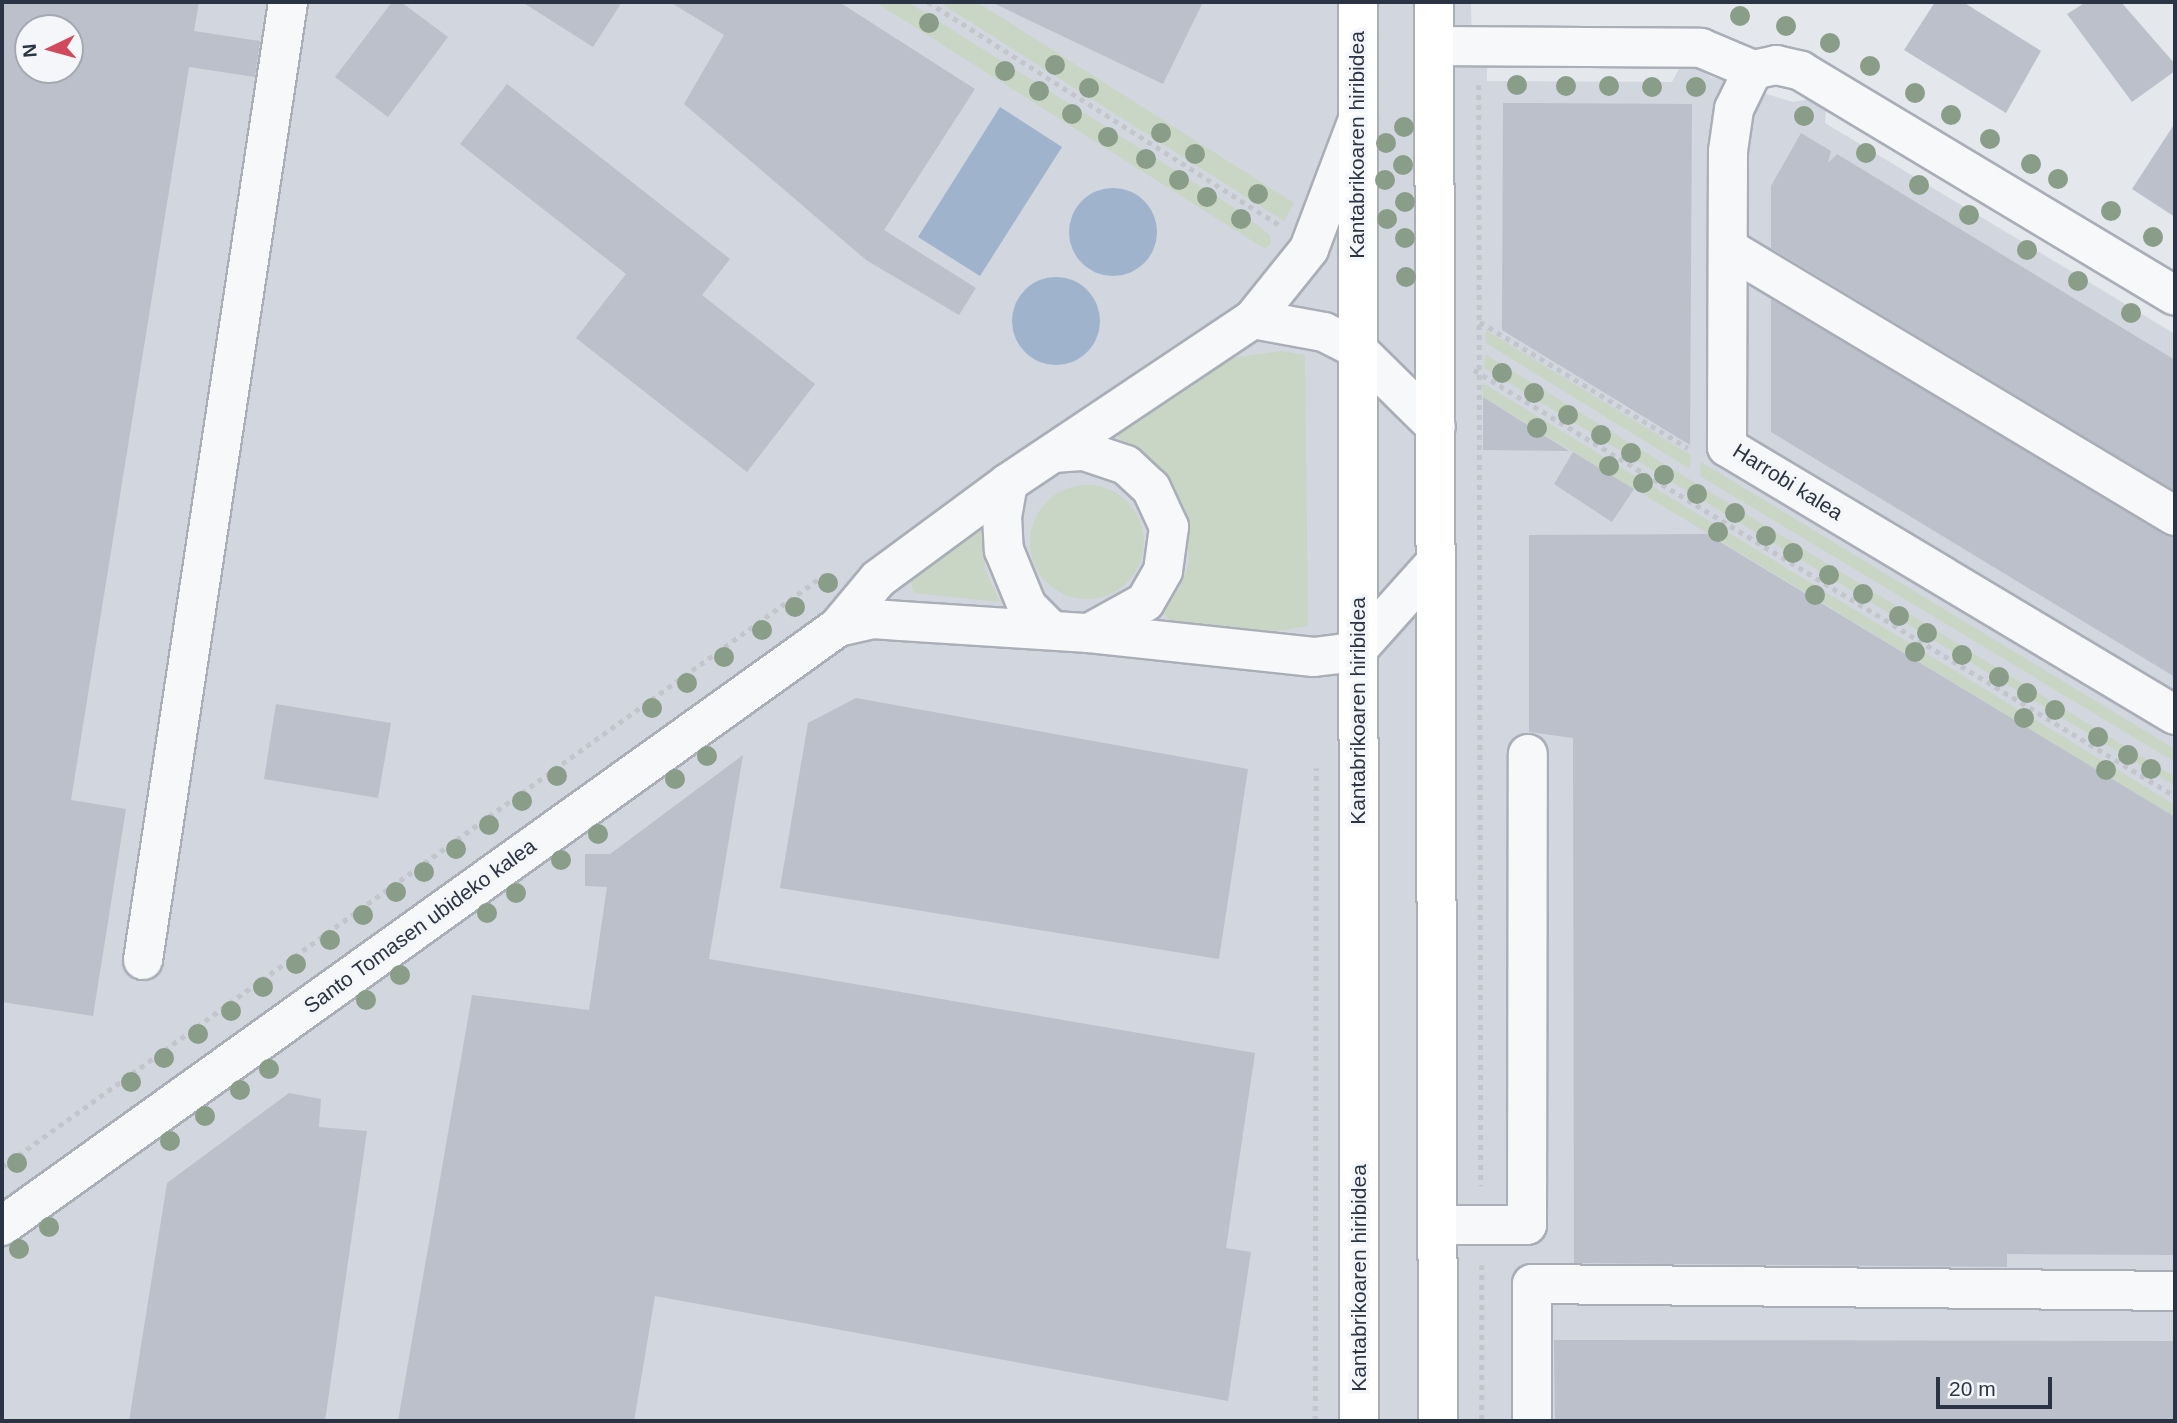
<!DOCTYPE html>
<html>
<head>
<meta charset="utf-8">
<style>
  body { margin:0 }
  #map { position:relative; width:2177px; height:1423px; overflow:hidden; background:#e4e7ec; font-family:Arial,sans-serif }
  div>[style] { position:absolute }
  .built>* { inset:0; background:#d2d6de }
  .green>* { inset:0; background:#c9d6c5 }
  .round { border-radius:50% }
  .water>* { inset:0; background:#9fb4cc }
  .building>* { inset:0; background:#bbc0ca }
  .path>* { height:4.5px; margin-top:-2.25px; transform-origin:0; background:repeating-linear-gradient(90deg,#c2c5cb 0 5px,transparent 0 10px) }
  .roads { filter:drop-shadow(2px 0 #a9aeb7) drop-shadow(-2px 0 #a9aeb7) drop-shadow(0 2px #a9aeb7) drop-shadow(0 -2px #a9aeb7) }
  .minor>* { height:38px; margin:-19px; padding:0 19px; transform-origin:19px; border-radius:19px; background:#f7f8fa }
  .major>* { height:38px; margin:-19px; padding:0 19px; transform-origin:19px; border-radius:19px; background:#fff }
  .trees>* { width:20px; height:20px; margin:-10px; border-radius:50%; background:#899d89 }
  span { translate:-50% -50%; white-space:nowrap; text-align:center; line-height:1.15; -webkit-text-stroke:7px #f4f6f9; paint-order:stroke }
  .street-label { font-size:21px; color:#2b3445 }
  .frame { position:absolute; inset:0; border:4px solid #2b3445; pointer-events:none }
  .north { position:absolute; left:14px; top:14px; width:70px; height:70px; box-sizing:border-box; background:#f4f6f9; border:2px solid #a4a8b1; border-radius:50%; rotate:265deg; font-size:19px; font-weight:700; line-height:28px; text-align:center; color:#2b3445 }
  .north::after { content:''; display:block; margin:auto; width:24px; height:32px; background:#d1495b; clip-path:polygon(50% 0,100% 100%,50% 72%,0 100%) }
  .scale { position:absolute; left:1936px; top:1377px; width:116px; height:32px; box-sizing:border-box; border:4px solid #2b3445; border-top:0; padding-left:9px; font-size:21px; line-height:24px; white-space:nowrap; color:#2b3445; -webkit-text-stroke:5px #f4f6f9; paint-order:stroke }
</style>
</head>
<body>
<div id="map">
  <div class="built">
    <div style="clip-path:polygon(evenodd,2px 2px,1471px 2px,1472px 66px,1487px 67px,1487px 81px,1672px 82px,1680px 67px,1696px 67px,1711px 77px,1793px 102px,1810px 99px,1826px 107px,1825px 123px,2175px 334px,2175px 1421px,2px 1421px,2px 2px,28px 28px,70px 28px,70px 70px,28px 70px,28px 28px)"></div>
  </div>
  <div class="green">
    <div style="clip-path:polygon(875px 2px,908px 2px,1233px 207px,1270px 235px,1271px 244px,1265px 249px)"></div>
    <div style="clip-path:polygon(939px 2px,977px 2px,1294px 203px,1284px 221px)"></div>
    <div style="clip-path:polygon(1486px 330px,1691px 455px,1690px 469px,1486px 343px)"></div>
    <div style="clip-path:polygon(1282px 351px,1305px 355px,1308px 626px,1271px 632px,1171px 622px,1162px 612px,1181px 586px,1189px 561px,1186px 510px,1161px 467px,1119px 441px,1118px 435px,1209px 369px,1231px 358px)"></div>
    <div style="clip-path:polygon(1485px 354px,2175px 777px,2175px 786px,1484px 368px)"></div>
    <div style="clip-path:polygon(1483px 383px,2175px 805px,2175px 817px,1483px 397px)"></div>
    <div style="clip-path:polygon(1701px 462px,2175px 749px,2175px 762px,1700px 476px)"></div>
    <div class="round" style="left:1030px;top:485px;width:114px;height:114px"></div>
    <div style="clip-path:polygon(978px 530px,983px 531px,985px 570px,1000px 602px,914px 593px,910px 581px)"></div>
  </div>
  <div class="water">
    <div style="clip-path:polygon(1000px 107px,1062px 147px,980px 276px,918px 237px)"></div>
    <div class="round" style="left:1069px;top:188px;width:88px;height:88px"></div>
    <div class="round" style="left:1012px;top:277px;width:88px;height:88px"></div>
  </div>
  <div class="building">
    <div style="clip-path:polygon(evenodd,2px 2px,199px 2px,194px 31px,260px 41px,255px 77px,189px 67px,71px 800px,126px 809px,93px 1016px,2px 1002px,2px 2px,28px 28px,70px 28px,70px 70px,28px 70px,28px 28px)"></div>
    <div style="clip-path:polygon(392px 2px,401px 2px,448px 37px,388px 117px,335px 77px)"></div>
    <div style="clip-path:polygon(522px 2px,622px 2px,593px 47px)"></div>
    <div style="clip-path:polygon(670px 2px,839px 2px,975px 89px,884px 230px,976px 288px,959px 315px,866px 260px,684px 104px,724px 35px)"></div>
    <div style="clip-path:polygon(991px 2px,1203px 2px,1163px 84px)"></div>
    <div style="clip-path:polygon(1935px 2px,1963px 2px,2041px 51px,2006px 113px,1904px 50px)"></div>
    <div style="clip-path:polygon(2086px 2px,2121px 2px,2175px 64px,2175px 71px,2132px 102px,2067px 14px)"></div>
    <div style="clip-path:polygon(507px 84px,730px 259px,702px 295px,815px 384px,747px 472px,576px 338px,626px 274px,460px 144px)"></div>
    <div style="clip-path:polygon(1503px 103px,1692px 104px,1690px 445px,1502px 330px)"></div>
    <div style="clip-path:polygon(2175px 123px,2175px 217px,2132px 189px)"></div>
    <div style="clip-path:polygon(1801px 133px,1831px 151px,1828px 163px,1837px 154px,2175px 360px,2175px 491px,1771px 248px,1771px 186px)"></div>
    <div style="clip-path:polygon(1771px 299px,2175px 538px,2175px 677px,1771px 432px)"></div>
    <div style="clip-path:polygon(1483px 397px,1569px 451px,1483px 450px)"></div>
    <div style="clip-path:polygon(1573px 452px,1634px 489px,1612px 522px,1554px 484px)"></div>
    <div style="clip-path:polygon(1707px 534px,2175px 817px,2175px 1255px,2007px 1254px,2007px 1267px,1574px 1263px,1573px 738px,1529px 732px,1529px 535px)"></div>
    <div style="clip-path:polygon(856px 698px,1248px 769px,1219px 959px,780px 888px,808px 723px)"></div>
    <div style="clip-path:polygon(276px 704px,391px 723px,378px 798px,264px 779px)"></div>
    <div style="clip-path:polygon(743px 755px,709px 959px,1255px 1053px,1226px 1248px,1251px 1252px,1228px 1401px,655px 1296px,634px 1421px,398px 1421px,472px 995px,589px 1010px,607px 887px,585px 886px,585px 854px,610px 854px)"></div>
    <div style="clip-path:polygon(289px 1093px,321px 1099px,319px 1127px,367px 1131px,325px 1421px,129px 1421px,167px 1183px)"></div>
    <div style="clip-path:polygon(1554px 1340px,2175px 1341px,2175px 1421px,1555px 1421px)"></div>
  </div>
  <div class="path">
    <div style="left:928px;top:2px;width:416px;rotate:32.4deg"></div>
    <div style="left:1479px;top:85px;width:1101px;rotate:89.9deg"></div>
    <div style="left:1480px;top:322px;width:243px;rotate:31.2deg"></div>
    <div style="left:1474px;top:370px;width:820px;rotate:31.29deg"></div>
    <div style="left:2px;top:1167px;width:1020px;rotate:-35.75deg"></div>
    <div style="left:1482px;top:1265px;width:156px;rotate:90deg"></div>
    <div style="left:1315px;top:1421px;width:653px;rotate:-89.91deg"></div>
  </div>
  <div class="roads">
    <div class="minor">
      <div style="left:1434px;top:46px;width:267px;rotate:0.4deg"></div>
      <div style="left:1701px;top:48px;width:56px;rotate:22.9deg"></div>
      <div style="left:1753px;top:70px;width:24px;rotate:-12deg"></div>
      <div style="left:1776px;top:65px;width:26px;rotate:13deg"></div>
      <div style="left:1801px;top:71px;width:436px;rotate:31deg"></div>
      <div style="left:1753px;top:70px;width:43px;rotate:116deg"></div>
      <div style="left:1734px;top:109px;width:42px;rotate:98.1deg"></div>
      <div style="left:1728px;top:151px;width:296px;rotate:90.2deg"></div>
      <div style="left:1727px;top:447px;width:522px;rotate:30.89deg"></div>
      <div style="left:1728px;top:248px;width:521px;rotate:30.94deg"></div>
      <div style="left:1253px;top:319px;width:72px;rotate:10.4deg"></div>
      <div style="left:1324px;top:332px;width:36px;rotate:27deg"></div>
      <div style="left:1356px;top:348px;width:112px;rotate:44.6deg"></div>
      <div style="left:1054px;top:453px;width:30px;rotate:-4deg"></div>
      <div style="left:1084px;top:451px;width:44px;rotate:18.4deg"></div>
      <div style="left:1126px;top:465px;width:34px;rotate:43deg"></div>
      <div style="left:1151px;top:488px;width:43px;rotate:65.2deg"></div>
      <div style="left:1169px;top:527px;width:44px;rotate:97.8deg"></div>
      <div style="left:1163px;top:571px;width:36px;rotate:120deg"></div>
      <div style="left:1145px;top:602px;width:64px;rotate:151deg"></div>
      <div style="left:1008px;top:483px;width:34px;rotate:100deg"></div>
      <div style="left:1002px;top:516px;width:34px;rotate:87deg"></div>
      <div style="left:1004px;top:550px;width:61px;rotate:67.7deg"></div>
      <div style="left:1027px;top:606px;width:33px;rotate:45deg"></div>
      <div style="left:838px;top:627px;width:36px;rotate:-13deg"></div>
      <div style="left:873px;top:619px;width:28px;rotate:4deg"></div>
      <div style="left:901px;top:621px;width:188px;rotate:3.7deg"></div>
      <div style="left:1089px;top:633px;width:226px;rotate:6.1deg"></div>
      <div style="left:1314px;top:657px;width:26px;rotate:-7deg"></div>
      <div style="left:1340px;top:654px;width:20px;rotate:-18deg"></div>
      <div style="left:1359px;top:648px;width:115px;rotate:-48.2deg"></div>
      <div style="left:143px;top:960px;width:969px;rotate:-81.39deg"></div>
      <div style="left:1438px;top:1225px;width:89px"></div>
      <div style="left:1527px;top:1225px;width:471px;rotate:-89.9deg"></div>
      <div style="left:2px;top:1226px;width:1028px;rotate:-35.62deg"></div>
      <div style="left:838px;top:627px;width:62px;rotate:-50.2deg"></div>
      <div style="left:878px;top:579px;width:162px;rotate:-36.4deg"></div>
      <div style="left:1008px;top:483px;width:295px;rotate:-33.8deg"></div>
      <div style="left:1253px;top:319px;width:90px;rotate:-51.3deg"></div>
      <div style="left:1309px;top:249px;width:139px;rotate:-69.3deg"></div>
      <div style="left:1532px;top:1421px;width:137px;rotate:-90deg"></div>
      <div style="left:1532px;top:1284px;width:643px;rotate:0.62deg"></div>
    </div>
    <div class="major">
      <div style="left:1358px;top:2px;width:1419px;rotate:89.96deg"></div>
      <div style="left:1434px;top:2px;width:1419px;rotate:89.84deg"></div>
    </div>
  </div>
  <div class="trees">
    <div style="left:1740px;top:16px"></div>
    <div style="left:929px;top:23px"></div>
    <div style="left:1786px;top:26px"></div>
    <div style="left:1830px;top:43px"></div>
    <div style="left:1055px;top:65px"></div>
    <div style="left:1870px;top:66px"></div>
    <div style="left:1005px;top:71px"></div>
    <div style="left:1517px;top:85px"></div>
    <div style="left:1566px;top:86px"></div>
    <div style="left:1609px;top:86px"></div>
    <div style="left:1652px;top:87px"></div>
    <div style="left:1696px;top:87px"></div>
    <div style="left:1089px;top:88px"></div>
    <div style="left:1039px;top:91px"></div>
    <div style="left:1915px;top:93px"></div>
    <div style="left:1072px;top:114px"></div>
    <div style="left:1951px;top:115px"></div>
    <div style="left:1804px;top:116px"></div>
    <div style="left:1404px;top:127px"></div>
    <div style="left:1161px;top:133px"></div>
    <div style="left:1108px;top:137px"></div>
    <div style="left:1990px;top:139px"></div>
    <div style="left:1386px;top:143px"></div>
    <div style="left:1866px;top:153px"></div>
    <div style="left:1195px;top:154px"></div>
    <div style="left:1146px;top:159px"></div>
    <div style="left:2031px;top:164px"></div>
    <div style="left:1403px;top:165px"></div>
    <div style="left:2058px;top:179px"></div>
    <div style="left:1179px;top:180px"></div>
    <div style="left:1385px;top:180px"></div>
    <div style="left:1919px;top:185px"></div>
    <div style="left:1258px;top:194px"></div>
    <div style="left:1207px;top:197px"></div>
    <div style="left:1405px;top:202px"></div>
    <div style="left:2111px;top:211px"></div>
    <div style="left:1969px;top:215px"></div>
    <div style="left:1241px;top:219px"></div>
    <div style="left:1387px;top:219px"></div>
    <div style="left:2153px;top:237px"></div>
    <div style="left:1405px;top:238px"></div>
    <div style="left:2027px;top:250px"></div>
    <div style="left:1406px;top:277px"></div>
    <div style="left:2078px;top:281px"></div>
    <div style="left:2131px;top:313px"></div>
    <div style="left:1502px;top:373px"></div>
    <div style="left:1534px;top:393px"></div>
    <div style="left:1568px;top:415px"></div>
    <div style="left:1537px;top:428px"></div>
    <div style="left:1601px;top:435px"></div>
    <div style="left:1631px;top:453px"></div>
    <div style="left:1609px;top:466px"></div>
    <div style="left:1664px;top:475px"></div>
    <div style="left:1643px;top:483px"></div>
    <div style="left:1697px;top:494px"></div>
    <div style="left:1735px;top:513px"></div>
    <div style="left:1718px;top:532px"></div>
    <div style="left:1766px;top:536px"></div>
    <div style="left:1793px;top:553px"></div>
    <div style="left:1829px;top:575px"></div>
    <div style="left:828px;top:583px"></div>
    <div style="left:1863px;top:594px"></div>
    <div style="left:1815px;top:595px"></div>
    <div style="left:795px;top:607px"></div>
    <div style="left:1899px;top:616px"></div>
    <div style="left:762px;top:630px"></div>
    <div style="left:1927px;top:633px"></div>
    <div style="left:1915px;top:652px"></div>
    <div style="left:1962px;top:655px"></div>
    <div style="left:724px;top:657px"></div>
    <div style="left:1999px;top:677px"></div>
    <div style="left:687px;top:683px"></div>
    <div style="left:2027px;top:693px"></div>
    <div style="left:652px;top:708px"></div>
    <div style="left:2055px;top:710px"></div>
    <div style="left:2024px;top:718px"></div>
    <div style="left:2098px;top:737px"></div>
    <div style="left:2128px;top:755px"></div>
    <div style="left:707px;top:756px"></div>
    <div style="left:2151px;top:769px"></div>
    <div style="left:2106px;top:770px"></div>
    <div style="left:557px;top:776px"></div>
    <div style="left:675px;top:779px"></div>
    <div style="left:522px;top:801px"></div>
    <div style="left:489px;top:825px"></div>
    <div style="left:598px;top:834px"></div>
    <div style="left:456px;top:849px"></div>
    <div style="left:561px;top:860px"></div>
    <div style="left:424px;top:872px"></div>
    <div style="left:396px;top:892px"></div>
    <div style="left:516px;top:893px"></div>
    <div style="left:487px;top:913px"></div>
    <div style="left:363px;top:915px"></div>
    <div style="left:330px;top:940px"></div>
    <div style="left:296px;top:964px"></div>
    <div style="left:400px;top:975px"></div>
    <div style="left:263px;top:987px"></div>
    <div style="left:366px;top:1000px"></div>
    <div style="left:231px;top:1011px"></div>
    <div style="left:198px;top:1034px"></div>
    <div style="left:164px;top:1058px"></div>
    <div style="left:269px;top:1069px"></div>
    <div style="left:131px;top:1082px"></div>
    <div style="left:240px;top:1090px"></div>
    <div style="left:205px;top:1116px"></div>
    <div style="left:170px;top:1141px"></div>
    <div style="left:17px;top:1163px"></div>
    <div style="left:49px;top:1227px"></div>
    <div style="left:19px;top:1249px"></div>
  </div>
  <div class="street-label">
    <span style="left:1357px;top:145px;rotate:-90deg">Kantabrikoaren hiribidea</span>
    <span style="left:1788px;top:482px;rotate:32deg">Harrobi kalea</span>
    <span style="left:1358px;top:711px;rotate:-90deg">Kantabrikoaren hiribidea</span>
    <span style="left:420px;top:926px;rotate:-36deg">Santo Tomasen ubideko kalea</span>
    <span style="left:1359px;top:1278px;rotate:-90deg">Kantabrikoaren hiribidea</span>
  </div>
  <div class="frame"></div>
  <div class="north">N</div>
  <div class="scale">20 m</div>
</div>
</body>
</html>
